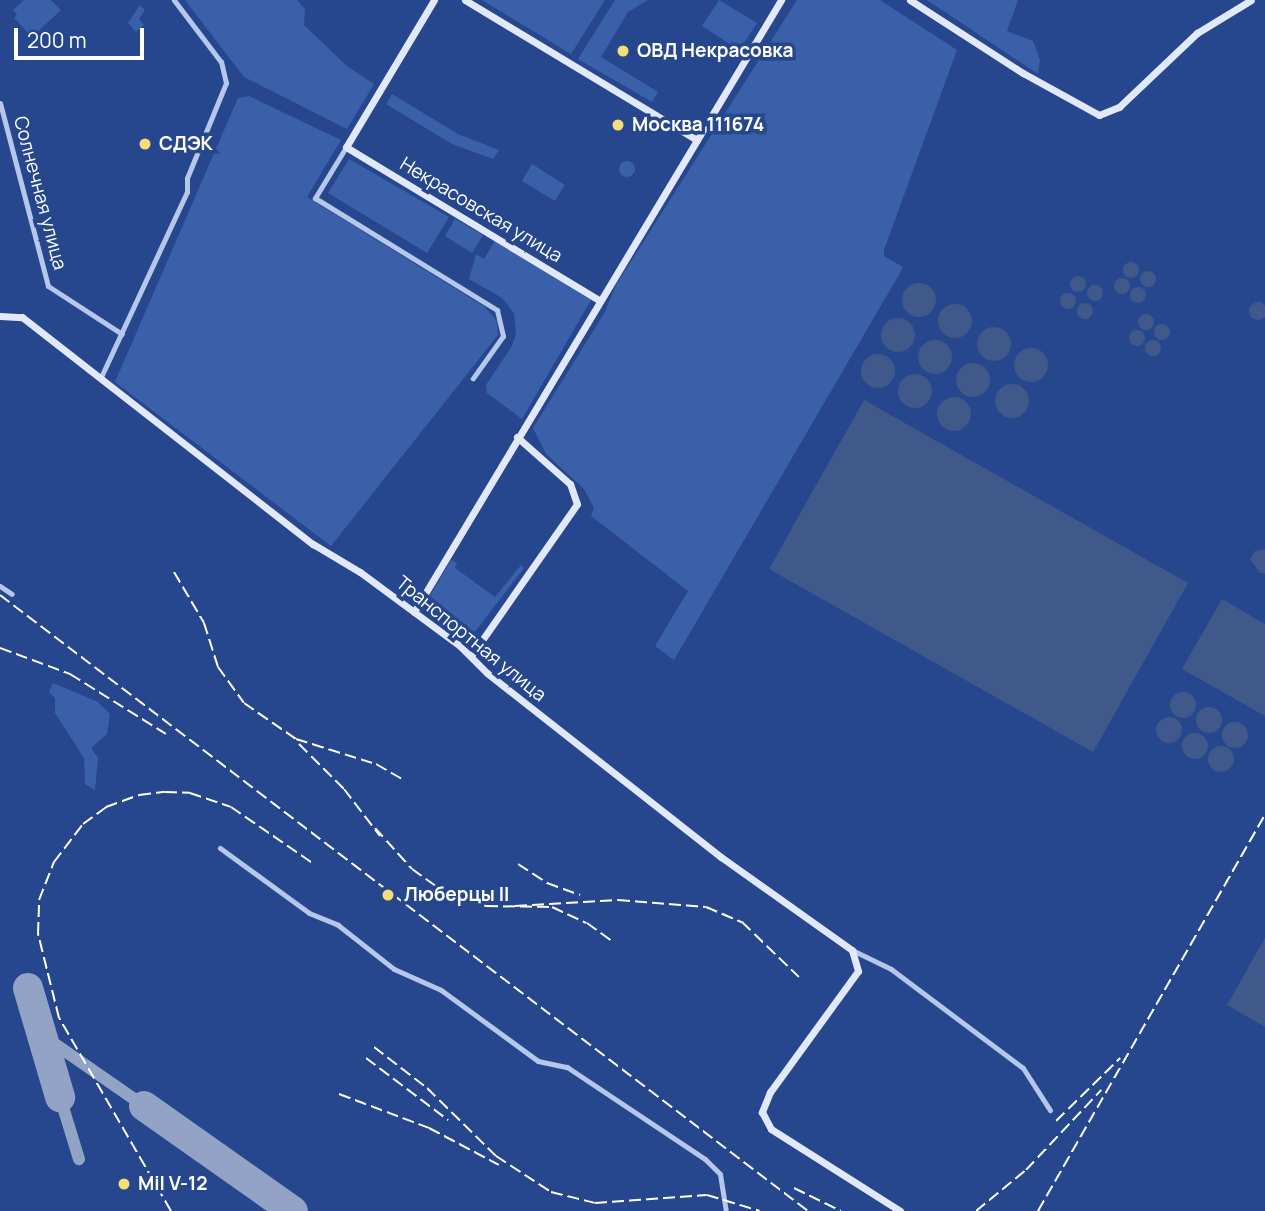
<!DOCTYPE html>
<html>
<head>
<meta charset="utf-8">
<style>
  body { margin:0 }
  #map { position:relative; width:1265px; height:1211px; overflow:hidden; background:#26478d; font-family:Manrope,sans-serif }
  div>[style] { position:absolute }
  .green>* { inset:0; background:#3a60aa }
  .round { border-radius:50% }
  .water>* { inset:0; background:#40588a }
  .taxiway>* { height:12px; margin:-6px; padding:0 6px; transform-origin:6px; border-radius:6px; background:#92a3c6 }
  .runway>* { height:30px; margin:-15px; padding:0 15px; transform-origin:15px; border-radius:15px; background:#92a3c6 }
  .street>* { height:5px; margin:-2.5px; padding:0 2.5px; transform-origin:2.5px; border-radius:2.5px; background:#b5c7eb }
  .secondary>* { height:7px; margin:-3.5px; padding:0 3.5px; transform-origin:3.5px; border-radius:3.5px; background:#e0e8f9 }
  .rail>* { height:2px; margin-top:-1px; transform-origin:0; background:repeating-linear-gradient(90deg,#fff 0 12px,transparent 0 17px) }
  .dots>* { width:19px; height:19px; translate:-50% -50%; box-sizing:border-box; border:4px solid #26478d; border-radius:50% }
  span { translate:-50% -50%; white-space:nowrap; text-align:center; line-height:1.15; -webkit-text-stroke:7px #26478d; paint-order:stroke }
  .poi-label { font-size:19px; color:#fff; font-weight:700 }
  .left { translate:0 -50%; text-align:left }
  .street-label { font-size:19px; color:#fff }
  .scale { position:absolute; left:14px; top:28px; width:130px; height:32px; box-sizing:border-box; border:4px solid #fff; border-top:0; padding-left:9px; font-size:21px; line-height:24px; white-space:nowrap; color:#fff; -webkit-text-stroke:5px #26478d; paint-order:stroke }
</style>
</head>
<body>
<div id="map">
  <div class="green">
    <div style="clip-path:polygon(24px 0,51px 0,61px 10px,32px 37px,14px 18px,17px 15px,13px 10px)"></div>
    <div style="clip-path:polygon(185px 0,297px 0,305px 9px,304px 25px,348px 67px,374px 84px,347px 129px,244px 77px)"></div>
    <div style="clip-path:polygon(482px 0,605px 0,571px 54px)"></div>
    <div style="clip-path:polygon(615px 0,648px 0,628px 12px,601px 57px,658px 92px,652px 102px,578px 59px)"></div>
    <div style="clip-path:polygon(719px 0,757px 23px,739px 50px,702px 26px)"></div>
    <div style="clip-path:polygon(797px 0,880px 0,957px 50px,884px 250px,884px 256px,903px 267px,900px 273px,674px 660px,655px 646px,688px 591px,591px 516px,594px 508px,584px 489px,546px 454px,533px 428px,605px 312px,616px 285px)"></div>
    <div style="clip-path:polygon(927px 0,1018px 0,1007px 31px,1033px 41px,1040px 60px,1038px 74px)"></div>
    <div style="clip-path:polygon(140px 5px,145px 10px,139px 19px,144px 25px,136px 32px,128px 23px)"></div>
    <div style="clip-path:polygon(392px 94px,458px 134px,499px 150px,493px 159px,452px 144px,386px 104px)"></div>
    <div style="clip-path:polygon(249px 96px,341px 140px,307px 197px,485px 307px,497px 321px,498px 335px,331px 546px,115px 382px,238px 98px)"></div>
    <div style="clip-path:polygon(349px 159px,449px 217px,427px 253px,328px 193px)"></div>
    <div class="round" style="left:619px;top:161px;width:16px;height:16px"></div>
    <div style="clip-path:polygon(532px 164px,565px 185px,555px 201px,522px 181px)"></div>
    <div style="clip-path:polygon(455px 219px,483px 235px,472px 253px,445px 236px)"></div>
    <div style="clip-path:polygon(495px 241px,591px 300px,522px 419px,487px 393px,486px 385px,512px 346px,516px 333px,514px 313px,502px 298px,469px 279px,476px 254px,484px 259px)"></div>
    <div style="clip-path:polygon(451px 560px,457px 563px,455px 568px,495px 597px,521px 565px,524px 568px,470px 638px,424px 606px)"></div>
    <div style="clip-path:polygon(53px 683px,98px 702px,110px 714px,107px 734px,91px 748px,98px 758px,95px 790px,85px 784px,84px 758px,55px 713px,55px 698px,49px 692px)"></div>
  </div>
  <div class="water">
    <div class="round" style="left:1123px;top:262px;width:16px;height:16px"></div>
    <div class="round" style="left:1140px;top:271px;width:16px;height:16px"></div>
    <div class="round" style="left:1070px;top:276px;width:16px;height:16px"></div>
    <div class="round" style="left:1114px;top:278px;width:16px;height:16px"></div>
    <div class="round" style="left:902px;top:283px;width:34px;height:34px"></div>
    <div class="round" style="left:1087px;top:285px;width:16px;height:16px"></div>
    <div class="round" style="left:1130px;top:287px;width:16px;height:16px"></div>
    <div class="round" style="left:1060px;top:293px;width:16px;height:16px"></div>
    <div class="round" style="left:1249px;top:302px;width:18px;height:18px"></div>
    <div class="round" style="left:1077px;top:303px;width:16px;height:16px"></div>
    <div class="round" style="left:938px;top:304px;width:34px;height:34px"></div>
    <div class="round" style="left:1138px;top:314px;width:16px;height:16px"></div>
    <div class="round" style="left:881px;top:318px;width:34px;height:34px"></div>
    <div class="round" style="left:1154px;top:324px;width:16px;height:16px"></div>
    <div class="round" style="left:977px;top:327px;width:34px;height:34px"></div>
    <div class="round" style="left:1129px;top:330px;width:16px;height:16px"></div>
    <div class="round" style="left:1145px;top:340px;width:16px;height:16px"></div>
    <div class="round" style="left:918px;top:340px;width:34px;height:34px"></div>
    <div class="round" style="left:1014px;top:348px;width:34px;height:34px"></div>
    <div class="round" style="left:861px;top:354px;width:34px;height:34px"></div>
    <div class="round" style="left:956px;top:363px;width:34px;height:34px"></div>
    <div class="round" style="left:898px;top:374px;width:34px;height:34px"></div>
    <div class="round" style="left:995px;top:384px;width:34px;height:34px"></div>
    <div class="round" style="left:937px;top:397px;width:34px;height:34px"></div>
    <div style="clip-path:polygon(864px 400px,1188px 583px,1093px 752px,769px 569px)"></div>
    <div style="clip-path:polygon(1265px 549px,1265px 573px,1260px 573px,1250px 559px,1255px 551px)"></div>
    <div style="clip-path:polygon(1222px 599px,1265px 624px,1265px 716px,1182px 669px)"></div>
    <div class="round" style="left:1170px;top:692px;width:26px;height:26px"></div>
    <div class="round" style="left:1196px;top:707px;width:26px;height:26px"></div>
    <div class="round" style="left:1156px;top:717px;width:26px;height:26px"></div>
    <div class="round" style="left:1222px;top:722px;width:26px;height:26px"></div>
    <div class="round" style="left:1182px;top:733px;width:26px;height:26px"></div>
    <div class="round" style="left:1208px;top:746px;width:26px;height:26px"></div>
    <div style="clip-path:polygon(1265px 938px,1265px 1027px,1227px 1005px)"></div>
  </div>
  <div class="taxiway">
    <div style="left:42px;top:1035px;width:124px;rotate:34.8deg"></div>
    <div style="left:60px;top:1097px;width:65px;rotate:73deg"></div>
  </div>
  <div class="runway">
    <div style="left:28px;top:988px;width:114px;rotate:73.6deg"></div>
    <div style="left:144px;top:1106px;width:182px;rotate:35.2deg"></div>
  </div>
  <div class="street">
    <div style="left:0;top:103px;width:189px;rotate:75.3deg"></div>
    <div style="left:48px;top:286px;width:88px;rotate:33deg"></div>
    <div style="left:346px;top:147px;width:60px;rotate:121.3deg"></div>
    <div style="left:315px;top:198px;width:214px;rotate:31.6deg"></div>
    <div style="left:497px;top:310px;width:27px;rotate:77deg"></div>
    <div style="left:503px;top:336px;width:52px;rotate:125.5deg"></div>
    <div style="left:101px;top:377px;width:204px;rotate:-65.1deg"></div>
    <div style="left:187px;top:192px;width:14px;rotate:-90deg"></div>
    <div style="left:187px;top:178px;width:103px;rotate:-67.7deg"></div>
    <div style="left:226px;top:83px;width:22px;rotate:-103deg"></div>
    <div style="left:221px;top:62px;width:78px;rotate:-127.2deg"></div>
    <div style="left:0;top:586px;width:14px;rotate:34deg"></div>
    <div style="left:220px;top:848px;width:110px;rotate:36.1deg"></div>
    <div style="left:309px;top:913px;width:31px;rotate:22deg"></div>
    <div style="left:338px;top:925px;width:71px;rotate:38.2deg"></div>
    <div style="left:394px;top:969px;width:51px;rotate:24.1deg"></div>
    <div style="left:441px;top:990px;width:120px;rotate:36.2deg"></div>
    <div style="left:538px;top:1061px;width:30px;rotate:12deg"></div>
    <div style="left:567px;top:1067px;width:166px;rotate:33.7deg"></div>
    <div style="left:705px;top:1159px;width:21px;rotate:45deg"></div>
    <div style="left:720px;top:1174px;width:37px;rotate:81deg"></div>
    <div style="left:852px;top:950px;width:43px;rotate:26deg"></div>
    <div style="left:891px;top:969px;width:165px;rotate:36.9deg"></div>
    <div style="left:1023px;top:1068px;width:50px;rotate:57.3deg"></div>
  </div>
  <div class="secondary">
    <div style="left:434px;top:0;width:171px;rotate:120.9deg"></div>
    <div style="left:346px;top:147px;width:296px;rotate:31.2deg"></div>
    <div style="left:465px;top:0;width:271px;rotate:31.1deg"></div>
    <div style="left:910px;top:0;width:135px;rotate:32.9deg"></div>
    <div style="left:1023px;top:73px;width:87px;rotate:28.9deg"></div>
    <div style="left:1099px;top:115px;width:22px;rotate:-22deg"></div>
    <div style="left:1119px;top:107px;width:108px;rotate:-43.5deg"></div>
    <div style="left:1197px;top:33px;width:63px;rotate:-31.4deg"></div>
    <div style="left:0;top:316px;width:22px;rotate:3deg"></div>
    <div style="left:22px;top:317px;width:369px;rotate:38deg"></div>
    <div style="left:313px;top:544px;width:55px;rotate:30.8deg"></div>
    <div style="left:360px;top:572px;width:124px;rotate:36.5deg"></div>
    <div style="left:460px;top:646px;width:38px;rotate:45deg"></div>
    <div style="left:487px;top:673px;width:298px;rotate:38.2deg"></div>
    <div style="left:721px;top:857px;width:161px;rotate:35.4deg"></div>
    <div style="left:852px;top:950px;width:22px;rotate:74deg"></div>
    <div style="left:858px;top:971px;width:150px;rotate:126deg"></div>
    <div style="left:770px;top:1092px;width:22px;rotate:112deg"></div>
    <div style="left:762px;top:1112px;width:19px;rotate:62deg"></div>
    <div style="left:771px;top:1129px;width:153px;rotate:32.4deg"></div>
    <div style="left:414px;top:612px;width:714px;rotate:-59.05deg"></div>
    <div style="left:471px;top:656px;width:185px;rotate:-55.1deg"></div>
    <div style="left:577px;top:504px;width:21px;rotate:-109deg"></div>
    <div style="left:570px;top:484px;width:71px;rotate:-138.4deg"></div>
  </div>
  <div class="rail">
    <div style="left:174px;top:572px;width:59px;rotate:59.5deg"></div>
    <div style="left:204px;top:623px;width:46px;rotate:72.3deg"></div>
    <div style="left:218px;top:667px;width:44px;rotate:54.2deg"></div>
    <div style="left:244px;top:703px;width:63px;rotate:34.7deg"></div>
    <div style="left:296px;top:739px;width:84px;rotate:17.4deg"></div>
    <div style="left:376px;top:764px;width:30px;rotate:30deg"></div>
    <div style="left:0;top:595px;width:1016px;rotate:37.32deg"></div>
    <div style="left:0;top:648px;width:75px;rotate:20.4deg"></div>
    <div style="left:70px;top:674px;width:113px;rotate:32deg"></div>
    <div style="left:299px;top:744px;width:64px;rotate:45deg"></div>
    <div style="left:344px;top:789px;width:59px;rotate:52.5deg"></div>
    <div style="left:375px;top:828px;width:55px;rotate:47.9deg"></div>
    <div style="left:412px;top:869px;width:43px;rotate:35.5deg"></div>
    <div style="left:447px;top:894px;width:41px;rotate:17.1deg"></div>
    <div style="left:486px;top:906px;width:66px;rotate:0.9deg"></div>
    <div style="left:552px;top:907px;width:38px;rotate:25deg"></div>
    <div style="left:587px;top:923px;width:32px;rotate:36deg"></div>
    <div style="left:518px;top:864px;width:35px;rotate:33deg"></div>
    <div style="left:547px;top:883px;width:35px;rotate:20deg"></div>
    <div style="left:515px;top:906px;width:103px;rotate:-3.3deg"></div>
    <div style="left:618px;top:900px;width:88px;rotate:4.5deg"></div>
    <div style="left:706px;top:907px;width:39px;rotate:23deg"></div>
    <div style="left:742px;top:922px;width:79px;rotate:44deg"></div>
    <div style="left:374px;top:1047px;width:67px;rotate:37.7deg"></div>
    <div style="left:427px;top:1088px;width:97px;rotate:44.6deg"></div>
    <div style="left:496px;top:1156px;width:66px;rotate:33.2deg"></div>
    <div style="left:551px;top:1192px;width:45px;rotate:14deg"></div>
    <div style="left:595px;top:1203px;width:112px;rotate:-4.1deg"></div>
    <div style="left:707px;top:1195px;width:55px;rotate:16.8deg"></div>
    <div style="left:366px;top:1058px;width:103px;rotate:37.1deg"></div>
    <div style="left:339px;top:1094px;width:96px;rotate:20.7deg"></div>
    <div style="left:429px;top:1128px;width:79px;rotate:27.9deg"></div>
    <div style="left:1056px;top:1121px;width:90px;rotate:-44.5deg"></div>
    <div style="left:794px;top:1188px;width:52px;rotate:26.1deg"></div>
    <div style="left:171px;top:1211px;width:223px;rotate:-120.1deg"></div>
    <div style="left:59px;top:1018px;width:87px;rotate:-104deg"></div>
    <div style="left:38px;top:934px;width:34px;rotate:-88deg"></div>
    <div style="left:39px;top:900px;width:41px;rotate:-68.5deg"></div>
    <div style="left:54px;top:862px;width:48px;rotate:-52.7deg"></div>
    <div style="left:83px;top:824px;width:29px;rotate:-36deg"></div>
    <div style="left:106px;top:807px;width:35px;rotate:-20deg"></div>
    <div style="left:139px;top:795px;width:26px;rotate:-7deg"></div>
    <div style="left:165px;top:792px;width:25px;rotate:2deg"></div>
    <div style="left:190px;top:793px;width:43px;rotate:18.9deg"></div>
    <div style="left:231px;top:807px;width:101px;rotate:34.5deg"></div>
    <div style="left:976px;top:1211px;width:65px;rotate:-39.4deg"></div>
    <div style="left:1026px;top:1170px;width:110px;rotate:-46.8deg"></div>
    <div style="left:1038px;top:1211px;width:456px;rotate:-60.2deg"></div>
  </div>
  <div class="dots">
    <div style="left:623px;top:51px;background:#f4de7a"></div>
    <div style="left:618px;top:125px;background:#f4de7a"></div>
    <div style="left:145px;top:144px;background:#f4de7a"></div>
    <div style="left:388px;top:895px;background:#f4de7a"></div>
    <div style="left:124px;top:1184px;background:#f4de7a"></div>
  </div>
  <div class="poi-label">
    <span class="left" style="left:637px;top:51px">ОВД Некрасовка</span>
    <span class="left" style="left:632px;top:125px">Москва 111674</span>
    <span class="left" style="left:159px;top:144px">СДЭК</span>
    <span class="left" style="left:404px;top:895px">Люберцы II</span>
    <span class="left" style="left:138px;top:1184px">Mil V-12</span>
  </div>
  <div class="street-label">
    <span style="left:40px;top:193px;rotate:75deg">Солнечная улица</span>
    <span style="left:481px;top:210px;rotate:31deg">Некрасовская улица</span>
    <span style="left:471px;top:639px;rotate:39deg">Транспортная улица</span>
  </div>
  <div class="scale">200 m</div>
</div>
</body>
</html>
